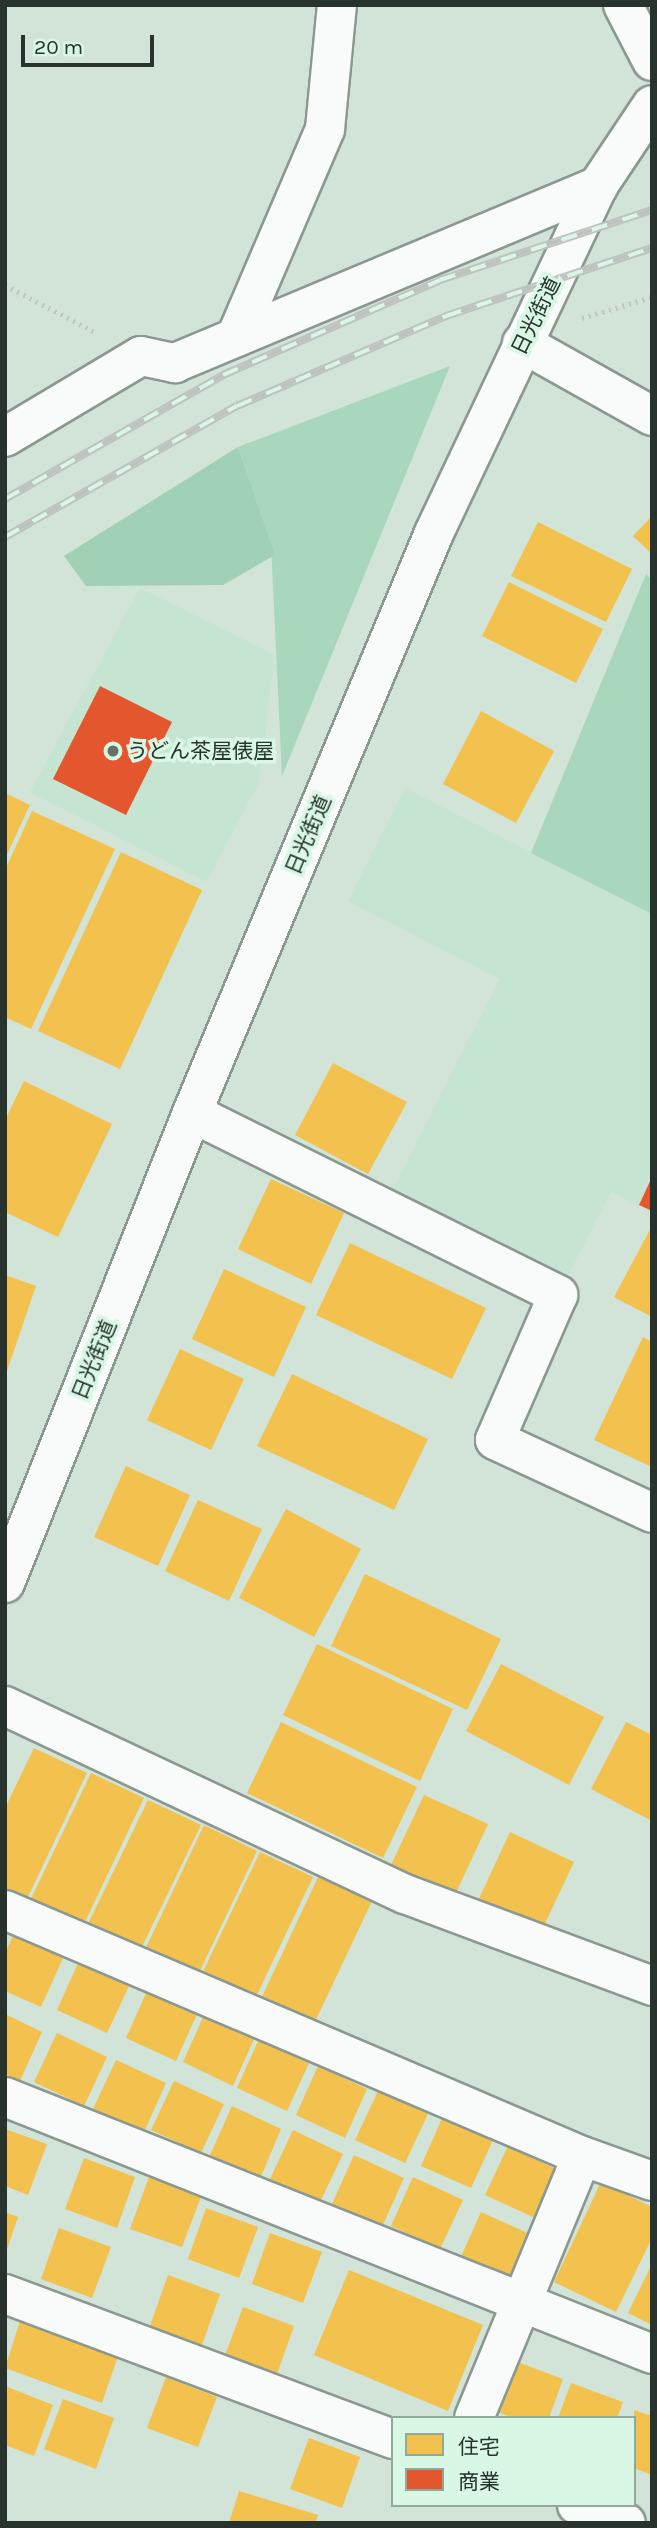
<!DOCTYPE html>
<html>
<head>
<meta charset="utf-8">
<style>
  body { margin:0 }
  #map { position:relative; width:657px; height:2528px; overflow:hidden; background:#d2e3d8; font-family:Karla,"Noto Sans JP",sans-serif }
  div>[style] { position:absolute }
  .built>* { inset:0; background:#c6e4d2 }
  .green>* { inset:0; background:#a9d7bd }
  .forest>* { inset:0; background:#a0d1b5 }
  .homes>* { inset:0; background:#f2c14e }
  .shops>* { inset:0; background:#e4572e }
  .path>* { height:4.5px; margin-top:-2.25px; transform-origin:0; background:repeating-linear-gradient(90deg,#c1c6c3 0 2px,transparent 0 7px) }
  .roads { filter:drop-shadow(2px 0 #8b9890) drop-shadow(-2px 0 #8b9890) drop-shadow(0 2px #8b9890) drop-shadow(0 -2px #8b9890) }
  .minor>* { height:38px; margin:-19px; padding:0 19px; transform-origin:19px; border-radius:19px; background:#f8fbf9 }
  .major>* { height:38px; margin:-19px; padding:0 19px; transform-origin:19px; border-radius:19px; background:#f8fbf9 }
  .rail>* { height:8px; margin-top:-4px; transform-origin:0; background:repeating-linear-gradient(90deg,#d8f7e4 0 16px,#bec3bf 0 32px); box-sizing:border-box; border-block:2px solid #bec3bf }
  .dots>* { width:19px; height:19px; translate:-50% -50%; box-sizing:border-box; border:4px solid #d8f7e4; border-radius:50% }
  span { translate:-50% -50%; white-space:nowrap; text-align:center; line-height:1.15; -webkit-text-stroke:7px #d8f7e4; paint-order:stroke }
  .street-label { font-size:21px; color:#27332c }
  .poi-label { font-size:21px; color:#27332c }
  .left { translate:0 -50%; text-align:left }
  .frame { position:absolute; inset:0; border:7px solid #27332c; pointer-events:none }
  .legend { position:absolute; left:391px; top:2416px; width:245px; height:91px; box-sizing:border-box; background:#d8f7e4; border:2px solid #91a99a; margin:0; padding:9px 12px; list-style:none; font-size:21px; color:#27332c }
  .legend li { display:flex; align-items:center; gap:14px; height:35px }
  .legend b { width:35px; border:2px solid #91a99a }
  .scale { position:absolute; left:21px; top:35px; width:133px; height:32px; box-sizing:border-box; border:4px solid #27332c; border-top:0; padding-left:9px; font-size:21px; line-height:24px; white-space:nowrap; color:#27332c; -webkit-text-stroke:5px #d8f7e4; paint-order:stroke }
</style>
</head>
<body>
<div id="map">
  <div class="built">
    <div style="clip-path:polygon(140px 588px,275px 655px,259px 783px,206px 882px,30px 792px)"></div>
    <div style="clip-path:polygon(405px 788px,652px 914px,652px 1212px,611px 1192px,558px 1295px,384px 1207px,500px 979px,348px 901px)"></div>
  </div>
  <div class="green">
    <div style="clip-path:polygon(450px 366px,282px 776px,271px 544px,238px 447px)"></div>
    <div style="clip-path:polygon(646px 574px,652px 580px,652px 914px,531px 853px)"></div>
  </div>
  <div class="forest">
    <div style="clip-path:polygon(238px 447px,275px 555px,223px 585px,86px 586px,64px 556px)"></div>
  </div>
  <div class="homes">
    <div style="clip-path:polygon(652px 516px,652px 554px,633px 536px)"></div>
    <div style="clip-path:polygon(538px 522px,632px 569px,606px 622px,511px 576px)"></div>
    <div style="clip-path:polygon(509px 582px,603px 629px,576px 683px,482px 636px)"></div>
    <div style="clip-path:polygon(481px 711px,554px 751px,516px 823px,443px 784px)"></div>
    <div style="clip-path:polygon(5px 793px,30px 805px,5px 859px)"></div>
    <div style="clip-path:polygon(32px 811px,115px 849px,31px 1029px,5px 1017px,5px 870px)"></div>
    <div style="clip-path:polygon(121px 852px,202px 890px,120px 1069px,38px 1031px)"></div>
    <div style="clip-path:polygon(333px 1063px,407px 1102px,368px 1174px,295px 1135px)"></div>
    <div style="clip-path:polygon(24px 1081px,112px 1124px,58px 1237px,5px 1212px,5px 1120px)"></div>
    <div style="clip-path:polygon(271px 1179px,344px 1213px,311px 1284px,238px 1249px)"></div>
    <div style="clip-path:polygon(652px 1226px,652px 1317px,614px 1297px)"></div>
    <div style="clip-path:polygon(350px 1243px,486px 1308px,452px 1379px,316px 1315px)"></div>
    <div style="clip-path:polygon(224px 1269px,306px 1307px,274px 1377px,192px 1339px)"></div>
    <div style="clip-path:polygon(5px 1275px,36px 1286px,6px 1374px,5px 1374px)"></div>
    <div style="clip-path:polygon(643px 1337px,652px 1342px,652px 1467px,594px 1440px)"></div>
    <div style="clip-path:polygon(180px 1349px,244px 1379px,211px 1450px,147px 1420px)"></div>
    <div style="clip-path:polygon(292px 1374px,428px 1439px,394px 1510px,257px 1446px)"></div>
    <div style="clip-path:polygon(126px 1466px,190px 1495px,158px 1566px,94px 1537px)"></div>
    <div style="clip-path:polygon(198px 1500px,262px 1529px,229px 1601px,165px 1571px)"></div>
    <div style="clip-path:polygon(286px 1509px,361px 1549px,314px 1637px,239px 1598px)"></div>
    <div style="clip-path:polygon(365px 1574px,501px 1639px,467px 1710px,331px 1646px)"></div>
    <div style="clip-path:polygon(317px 1644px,453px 1709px,420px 1781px,283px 1715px)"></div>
    <div style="clip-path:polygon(501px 1664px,604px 1717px,569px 1785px,466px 1731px)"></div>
    <div style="clip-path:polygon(281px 1722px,417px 1787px,383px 1858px,247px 1793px)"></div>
    <div style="clip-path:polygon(626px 1722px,652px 1735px,652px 1821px,591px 1789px)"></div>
    <div style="clip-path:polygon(34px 1748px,87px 1773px,27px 1899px,5px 1889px,5px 1808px)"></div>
    <div style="clip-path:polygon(91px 1773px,144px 1798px,84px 1924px,31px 1899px)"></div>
    <div style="clip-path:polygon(424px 1795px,488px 1824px,455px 1895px,391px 1865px)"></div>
    <div style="clip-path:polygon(148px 1800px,201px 1825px,140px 1951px,87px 1926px)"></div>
    <div style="clip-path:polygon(204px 1825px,257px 1851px,197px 1977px,144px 1952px)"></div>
    <div style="clip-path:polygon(510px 1832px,574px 1862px,541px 1932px,477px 1903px)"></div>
    <div style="clip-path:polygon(260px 1852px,313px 1877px,253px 2003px,200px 1978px)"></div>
    <div style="clip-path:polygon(319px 1875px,372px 1901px,313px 2026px,260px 2001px)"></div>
    <div style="clip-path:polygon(13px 1936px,63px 1958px,41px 2007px,5px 1991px,5px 1953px)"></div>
    <div style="clip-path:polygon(79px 1961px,130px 1984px,107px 2033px,57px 2010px)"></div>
    <div style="clip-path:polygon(148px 1989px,198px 2012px,176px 2061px,126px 2038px)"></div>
    <div style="clip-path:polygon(205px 2013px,255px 2037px,233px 2086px,183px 2062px)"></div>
    <div style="clip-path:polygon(5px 2014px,42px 2032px,20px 2081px,5px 2074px)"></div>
    <div style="clip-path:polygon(57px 2033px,107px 2057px,84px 2106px,34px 2082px)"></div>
    <div style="clip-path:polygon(259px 2039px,309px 2063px,287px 2111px,237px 2088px)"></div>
    <div style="clip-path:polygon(116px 2060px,166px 2083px,144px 2132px,93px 2109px)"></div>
    <div style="clip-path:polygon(318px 2066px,367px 2089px,345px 2138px,296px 2115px)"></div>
    <div style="clip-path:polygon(174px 2081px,224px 2104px,201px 2153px,151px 2130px)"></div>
    <div style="clip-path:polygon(378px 2091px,428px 2114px,405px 2163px,355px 2140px)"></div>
    <div style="clip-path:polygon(232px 2106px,281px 2129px,260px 2179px,210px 2155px)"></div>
    <div style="clip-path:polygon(443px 2116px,493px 2140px,471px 2188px,421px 2166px)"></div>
    <div style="clip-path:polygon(5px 2129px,47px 2144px,28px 2195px,5px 2186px)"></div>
    <div style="clip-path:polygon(293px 2130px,343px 2154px,320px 2202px,270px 2179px)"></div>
    <div style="clip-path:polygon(508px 2146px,558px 2170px,535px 2218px,485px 2195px)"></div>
    <div style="clip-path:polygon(354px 2155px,404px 2178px,382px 2227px,332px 2204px)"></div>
    <div style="clip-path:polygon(84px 2158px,135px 2177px,117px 2228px,65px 2209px)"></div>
    <div style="clip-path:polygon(149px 2177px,201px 2197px,182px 2247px,130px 2229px)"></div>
    <div style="clip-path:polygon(413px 2177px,463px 2200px,440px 2249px,391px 2226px)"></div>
    <div style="clip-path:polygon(601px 2182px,652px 2207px,652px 2238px,616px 2312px,554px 2282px)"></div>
    <div style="clip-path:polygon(206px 2208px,258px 2227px,239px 2278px,188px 2259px)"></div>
    <div style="clip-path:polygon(5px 2212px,18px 2217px,6px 2252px,5px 2252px)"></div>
    <div style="clip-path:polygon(481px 2212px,532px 2235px,509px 2284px,459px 2261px)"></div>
    <div style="clip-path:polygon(59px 2228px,111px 2247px,92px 2298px,41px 2279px)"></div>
    <div style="clip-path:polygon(270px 2233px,322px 2252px,303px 2303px,252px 2284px)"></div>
    <div style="clip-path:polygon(652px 2264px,652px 2325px,628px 2313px)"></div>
    <div style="clip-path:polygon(349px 2270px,483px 2325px,448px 2411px,314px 2355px)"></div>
    <div style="clip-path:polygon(168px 2275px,220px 2294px,202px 2345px,150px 2326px)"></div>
    <div style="clip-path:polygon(243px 2307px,294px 2326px,276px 2377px,224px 2358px)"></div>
    <div style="clip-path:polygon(21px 2318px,119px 2353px,102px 2403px,5px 2368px)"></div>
    <div style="clip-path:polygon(512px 2360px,563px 2379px,549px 2418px,513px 2418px,493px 2410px)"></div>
    <div style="clip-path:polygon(166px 2377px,217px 2397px,198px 2447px,147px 2428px)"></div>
    <div style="clip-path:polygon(571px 2383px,623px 2402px,617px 2418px,558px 2418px)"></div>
    <div style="clip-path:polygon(5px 2386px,53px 2405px,34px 2456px,5px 2445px)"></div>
    <div style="clip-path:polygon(63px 2399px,114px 2418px,96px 2469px,44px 2449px)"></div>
    <div style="clip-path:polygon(634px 2410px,652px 2416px,652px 2475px,634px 2468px)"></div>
    <div style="clip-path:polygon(309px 2438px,360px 2457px,342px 2508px,290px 2489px)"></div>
    <div style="clip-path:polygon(239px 2491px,318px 2515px,315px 2523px,229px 2523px)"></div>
  </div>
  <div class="shops">
    <div style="clip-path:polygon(100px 686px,172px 722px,126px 815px,53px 779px)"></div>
    <div style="clip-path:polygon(652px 1177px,652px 1211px,639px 1205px)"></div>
  </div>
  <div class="path">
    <div style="left:5px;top:285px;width:104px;rotate:27.6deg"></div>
    <div style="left:582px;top:318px;width:73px;rotate:-16.7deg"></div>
  </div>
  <div class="roads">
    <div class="minor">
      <div style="left:623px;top:5px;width:63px;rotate:62.6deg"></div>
      <div style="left:236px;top:337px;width:226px;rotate:-66.8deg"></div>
      <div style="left:325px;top:129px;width:125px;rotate:-84.5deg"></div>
      <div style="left:522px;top:343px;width:149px;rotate:29.3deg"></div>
      <div style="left:5px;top:437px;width:158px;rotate:-30.8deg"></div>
      <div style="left:141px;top:356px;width:35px;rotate:12deg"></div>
      <div style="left:175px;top:363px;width:459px;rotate:-22.7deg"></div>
      <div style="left:192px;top:1113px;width:409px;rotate:26.4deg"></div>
      <div style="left:558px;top:1295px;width:158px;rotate:113.5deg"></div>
      <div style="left:495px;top:1440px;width:173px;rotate:24.9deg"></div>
      <div style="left:5px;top:1706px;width:442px;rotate:25.2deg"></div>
      <div style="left:405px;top:1894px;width:264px;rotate:20.4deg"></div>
      <div style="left:5px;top:1910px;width:627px;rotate:23.09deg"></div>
      <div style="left:582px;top:2156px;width:74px;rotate:19.7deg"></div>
      <div style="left:5px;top:2097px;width:696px;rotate:21.66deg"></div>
      <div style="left:5px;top:2294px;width:414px;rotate:20.5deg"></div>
      <div style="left:474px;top:2418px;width:283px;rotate:-67.6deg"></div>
      <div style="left:577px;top:2505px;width:52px;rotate:20.2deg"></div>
    </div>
    <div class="major">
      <div style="left:5px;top:1583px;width:506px;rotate:-68.3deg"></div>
      <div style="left:192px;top:1113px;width:628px;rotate:-67.35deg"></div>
      <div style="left:434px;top:533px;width:384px;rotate:-64.7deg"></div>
      <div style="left:598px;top:186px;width:97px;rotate:-56.3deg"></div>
    </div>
  </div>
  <div class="rail">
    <div style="left:5px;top:499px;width:251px;rotate:-29.6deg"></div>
    <div style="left:223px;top:375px;width:237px;rotate:-23.6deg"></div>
    <div style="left:440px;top:280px;width:223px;rotate:-18.3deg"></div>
    <div style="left:5px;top:537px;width:266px;rotate:-29.5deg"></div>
    <div style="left:237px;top:406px;width:228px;rotate:-23.3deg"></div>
    <div style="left:446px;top:316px;width:217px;rotate:-18.3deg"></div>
  </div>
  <div class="dots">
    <div style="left:113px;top:751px;background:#637168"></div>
  </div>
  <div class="street-label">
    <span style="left:536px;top:316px;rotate:-64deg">日光街道</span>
    <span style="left:308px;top:835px;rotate:-67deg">日光街道</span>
    <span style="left:94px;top:1360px;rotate:-68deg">日光街道</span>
  </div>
  <div class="poi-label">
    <span class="left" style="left:127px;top:751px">うどん茶屋俵屋</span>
  </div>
  <div class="frame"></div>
  <ul class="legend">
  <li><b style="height:19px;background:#f2c14e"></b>住宅</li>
  <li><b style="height:19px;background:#e4572e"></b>商業</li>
  </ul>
  <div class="scale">20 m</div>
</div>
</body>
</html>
